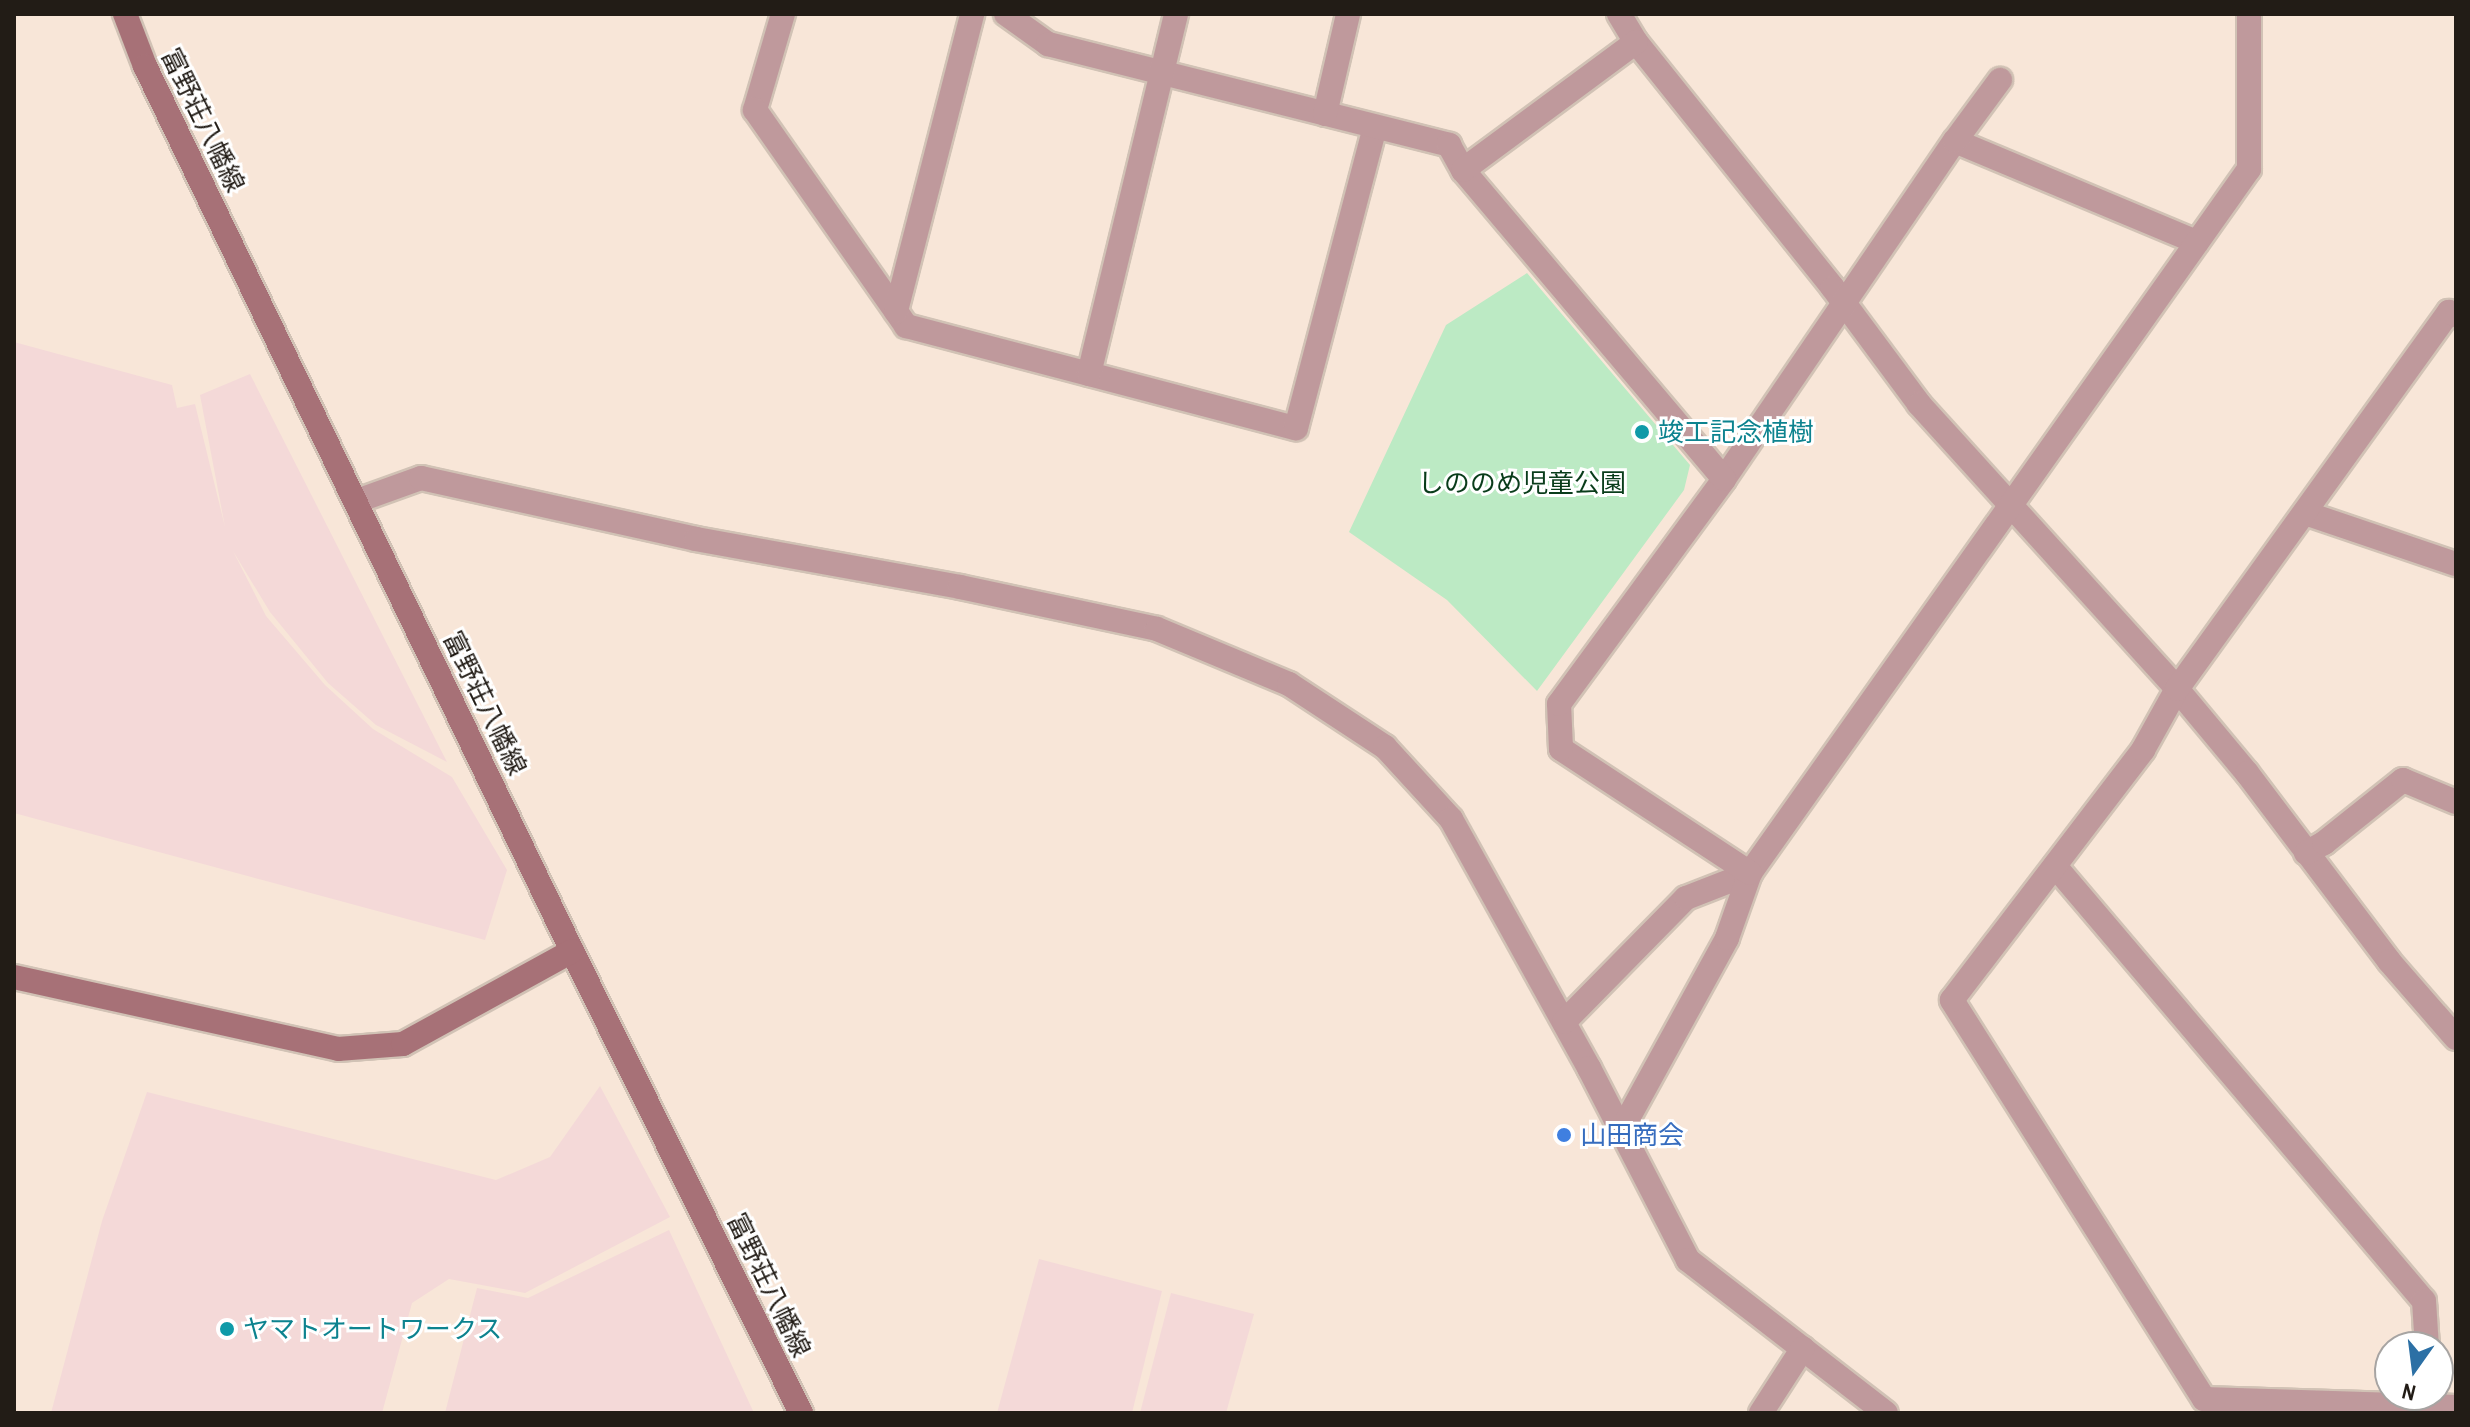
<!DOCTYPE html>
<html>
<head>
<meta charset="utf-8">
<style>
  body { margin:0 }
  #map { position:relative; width:2470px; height:1427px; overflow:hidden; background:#f8e6d8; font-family:"Archivo Narrow","Noto Sans JP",sans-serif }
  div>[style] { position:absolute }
  .industrial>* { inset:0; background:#f4d9d8 }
  .green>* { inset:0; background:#bceac4 }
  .roads { filter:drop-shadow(2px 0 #d1c2b5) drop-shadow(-2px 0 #d1c2b5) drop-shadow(0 2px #d1c2b5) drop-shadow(0 -2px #d1c2b5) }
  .street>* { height:24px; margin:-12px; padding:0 12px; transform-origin:12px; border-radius:12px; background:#bf999c }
  .secondary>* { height:24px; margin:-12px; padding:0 12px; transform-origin:12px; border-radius:12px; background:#a77177 }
  .dots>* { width:22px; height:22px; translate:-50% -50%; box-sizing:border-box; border:4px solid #fff; border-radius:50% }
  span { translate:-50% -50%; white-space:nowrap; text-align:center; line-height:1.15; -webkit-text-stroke:6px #fff; paint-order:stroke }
  .street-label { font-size:26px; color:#221c16 }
  .culture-label { font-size:26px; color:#0d838f }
  .left { translate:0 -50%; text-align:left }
  .park-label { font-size:26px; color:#093c1a }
  .shop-label { font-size:26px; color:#366cbe }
  .frame { position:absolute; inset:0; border:16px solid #221c16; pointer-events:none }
  .north { position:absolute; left:2374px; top:1331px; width:80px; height:80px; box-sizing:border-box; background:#fff; border:2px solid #a7a4a2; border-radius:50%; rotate:194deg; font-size:22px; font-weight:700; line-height:32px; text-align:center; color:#221c16 }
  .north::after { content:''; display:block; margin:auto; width:28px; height:36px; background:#2c70a5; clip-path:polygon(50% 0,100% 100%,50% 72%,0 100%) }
</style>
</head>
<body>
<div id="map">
  <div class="industrial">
    <div style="clip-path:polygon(14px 342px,172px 385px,177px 408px,195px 404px,225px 527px,200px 395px,250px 374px,447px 762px,376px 725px,328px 683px,270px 612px,233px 551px,266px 616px,325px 685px,373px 729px,452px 777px,507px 870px,485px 940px,14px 813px)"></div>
    <div style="clip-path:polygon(600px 1086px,670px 1217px,525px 1293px,449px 1279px,412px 1303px,382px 1413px,51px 1413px,102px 1221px,147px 1092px,496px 1180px,550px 1157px)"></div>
    <div style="clip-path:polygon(669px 1230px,754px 1413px,445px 1413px,477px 1288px,528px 1298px)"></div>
    <div style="clip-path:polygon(1039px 1259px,1162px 1291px,1132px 1413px,997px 1413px)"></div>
    <div style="clip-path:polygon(1171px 1293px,1254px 1314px,1226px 1413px,1140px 1413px)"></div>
  </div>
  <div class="green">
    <div style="clip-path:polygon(1527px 273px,1690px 465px,1684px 490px,1537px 691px,1447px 600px,1349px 532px,1446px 325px)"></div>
  </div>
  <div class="roads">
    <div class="street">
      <div style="left:783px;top:14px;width:100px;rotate:106.3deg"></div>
      <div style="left:755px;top:110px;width:264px;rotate:55deg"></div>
      <div style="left:906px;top:326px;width:403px;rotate:14.7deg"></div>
      <div style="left:1296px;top:428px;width:311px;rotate:-75.3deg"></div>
      <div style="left:1006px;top:14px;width:52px;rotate:35.5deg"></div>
      <div style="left:1048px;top:44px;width:414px;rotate:14.1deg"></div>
      <div style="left:1449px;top:145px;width:29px;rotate:61deg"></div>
      <div style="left:1619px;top:14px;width:33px;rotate:59deg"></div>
      <div style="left:1636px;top:42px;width:315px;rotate:51.3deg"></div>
      <div style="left:1833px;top:288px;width:144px;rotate:53.4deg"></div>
      <div style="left:1919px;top:404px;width:384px;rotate:47.8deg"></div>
      <div style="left:2177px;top:689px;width:109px;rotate:50.2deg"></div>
      <div style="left:2247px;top:773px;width:236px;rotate:52.9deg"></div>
      <div style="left:2389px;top:961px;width:102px;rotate:49deg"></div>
      <div style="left:1325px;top:114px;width:103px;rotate:-77deg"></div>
      <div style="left:1955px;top:141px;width:262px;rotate:22.7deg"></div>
      <div style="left:896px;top:311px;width:307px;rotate:-75.6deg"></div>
      <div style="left:1089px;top:374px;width:370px;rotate:-76.4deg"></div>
      <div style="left:1724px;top:479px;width:409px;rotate:-55.7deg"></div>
      <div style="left:1955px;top:141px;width:76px;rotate:-53.6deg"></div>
      <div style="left:357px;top:501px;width:68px;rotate:-19.8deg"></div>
      <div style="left:421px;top:478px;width:282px;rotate:12.5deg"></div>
      <div style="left:696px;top:539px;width:268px;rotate:10.3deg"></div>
      <div style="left:960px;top:587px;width:201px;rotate:12deg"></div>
      <div style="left:1157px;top:629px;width:143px;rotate:22.6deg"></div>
      <div style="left:1289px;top:684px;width:115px;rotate:33.3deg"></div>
      <div style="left:1385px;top:747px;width:98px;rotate:47.5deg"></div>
      <div style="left:1451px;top:819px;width:285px;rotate:61deg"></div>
      <div style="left:1589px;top:1068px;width:216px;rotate:62.7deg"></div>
      <div style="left:1688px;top:1260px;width:250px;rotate:37.7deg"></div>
      <div style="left:2305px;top:513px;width:159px;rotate:18.7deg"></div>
      <div style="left:2306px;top:853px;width:21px;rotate:-29deg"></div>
      <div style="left:2324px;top:843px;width:101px;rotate:-38.6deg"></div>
      <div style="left:2403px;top:780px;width:57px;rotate:22.5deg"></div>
      <div style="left:2055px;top:866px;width:570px;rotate:49.69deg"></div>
      <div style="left:2424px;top:1301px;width:46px;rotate:86.3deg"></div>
      <div style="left:1564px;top:1022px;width:174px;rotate:-45.5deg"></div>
      <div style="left:1686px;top:898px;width:69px;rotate:-21.3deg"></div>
      <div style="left:1750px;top:873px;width:863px;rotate:-54.67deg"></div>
      <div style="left:2249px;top:169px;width:155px;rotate:-90deg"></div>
      <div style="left:1620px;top:1133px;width:222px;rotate:-61.2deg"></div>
      <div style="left:1727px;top:938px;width:69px;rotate:-70.5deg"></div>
      <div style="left:1750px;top:873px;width:226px;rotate:-146.7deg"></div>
      <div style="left:1561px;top:749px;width:45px;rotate:-92.5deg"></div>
      <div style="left:1559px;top:704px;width:279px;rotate:-53.7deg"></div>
      <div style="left:1724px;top:479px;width:404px;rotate:-130.2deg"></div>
      <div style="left:1463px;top:170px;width:215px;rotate:-36.5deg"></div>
      <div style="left:2204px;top:1399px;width:472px;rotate:-122.3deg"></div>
      <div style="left:1952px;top:1000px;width:315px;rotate:-52.6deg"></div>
      <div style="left:2143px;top:750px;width:70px;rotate:-60.9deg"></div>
      <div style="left:2177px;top:689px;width:465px;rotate:-54.2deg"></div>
      <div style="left:2449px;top:312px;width:8px;rotate:23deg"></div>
      <div style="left:2204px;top:1399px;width:252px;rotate:1.8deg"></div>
      <div style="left:1761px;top:1413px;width:77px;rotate:-57.1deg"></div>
    </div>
    <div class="secondary">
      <div style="left:125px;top:14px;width:56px;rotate:69deg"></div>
      <div style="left:145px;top:66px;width:983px;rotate:64.24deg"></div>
      <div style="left:572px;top:951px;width:516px;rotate:63.63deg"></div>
      <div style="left:14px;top:977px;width:332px;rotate:12.5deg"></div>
      <div style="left:338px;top:1049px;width:65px;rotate:-4.4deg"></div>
      <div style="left:403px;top:1044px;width:193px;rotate:-28.8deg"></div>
    </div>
  </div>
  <div class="dots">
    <div style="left:1642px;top:432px;background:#0f9aa8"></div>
    <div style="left:1564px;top:1135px;background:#3f7fe0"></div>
    <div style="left:227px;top:1329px;background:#0f9aa8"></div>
  </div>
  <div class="street-label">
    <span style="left:203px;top:120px;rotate:64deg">富野荘八幡線</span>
    <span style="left:485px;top:703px;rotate:64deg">富野荘八幡線</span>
    <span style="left:769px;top:1285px;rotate:64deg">富野荘八幡線</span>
  </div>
  <div class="culture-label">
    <span class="left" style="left:1658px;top:432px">竣工記念植樹</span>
    <span class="left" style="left:243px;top:1329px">ヤマトオートワークス</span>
  </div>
  <div class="park-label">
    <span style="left:1522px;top:483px">しののめ児童公園</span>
  </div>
  <div class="shop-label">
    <span class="left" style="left:1580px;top:1135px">山田商会</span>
  </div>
  <div class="frame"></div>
  <div class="north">N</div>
</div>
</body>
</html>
